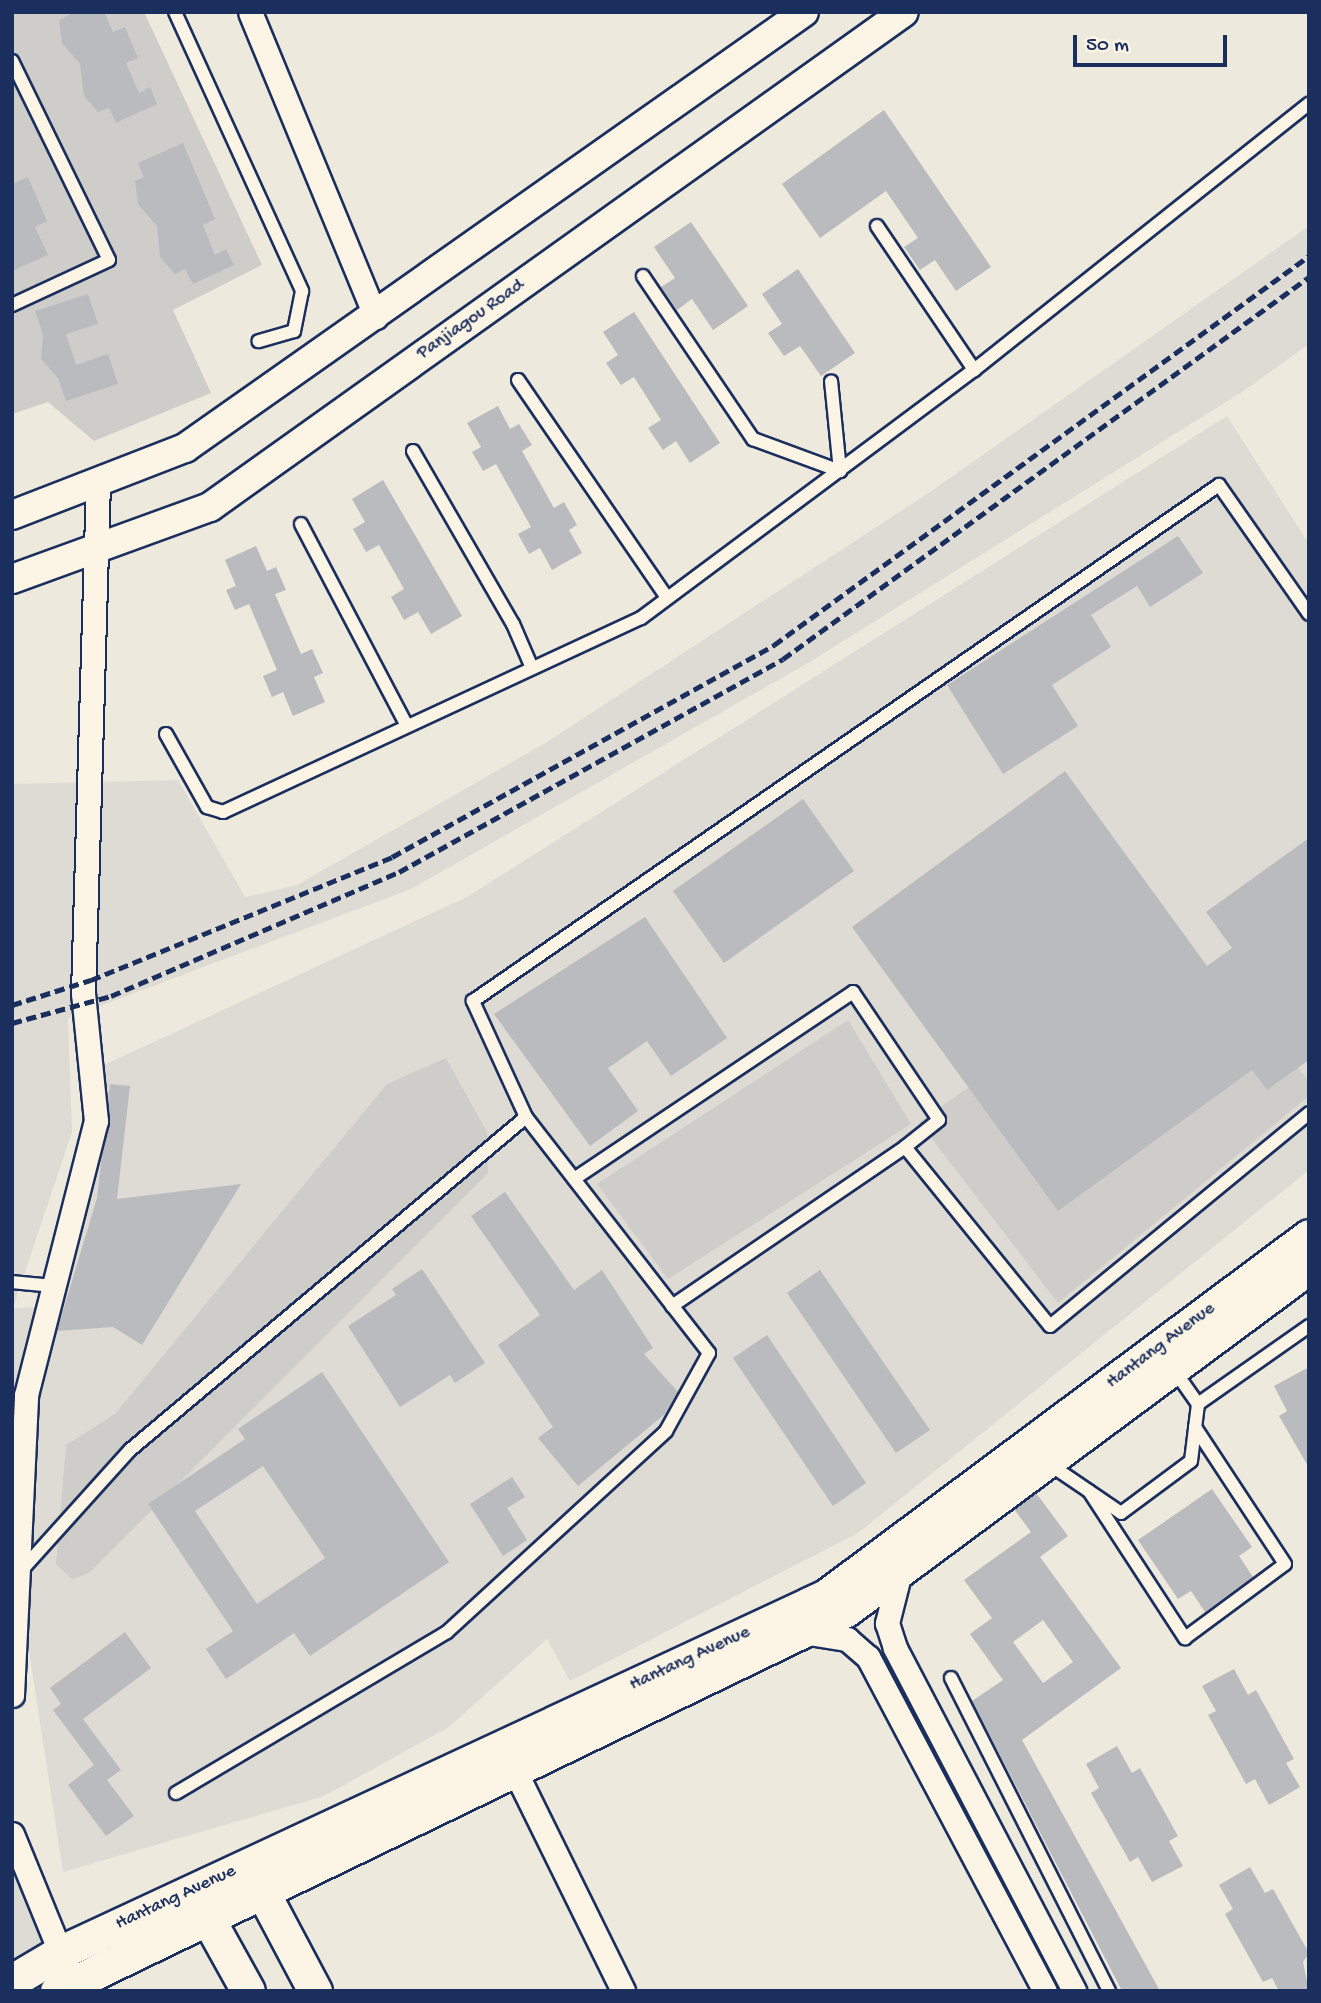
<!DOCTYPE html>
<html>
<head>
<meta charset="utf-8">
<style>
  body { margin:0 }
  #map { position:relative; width:1321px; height:2003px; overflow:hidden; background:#eee9dd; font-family:"Gochi Hand",sans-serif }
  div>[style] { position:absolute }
  .built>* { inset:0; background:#dedbd4 }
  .green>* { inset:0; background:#cfcdca }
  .building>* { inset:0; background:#babbbe }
  .roads { filter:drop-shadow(2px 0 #1b2f5e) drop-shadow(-2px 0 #1b2f5e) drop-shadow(0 2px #1b2f5e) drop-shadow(0 -2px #1b2f5e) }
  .service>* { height:12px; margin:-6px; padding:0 6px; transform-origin:6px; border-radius:6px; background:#fcf5e5 }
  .minor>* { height:23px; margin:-11.5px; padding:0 11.5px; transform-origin:11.5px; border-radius:11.5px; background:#fcf5e5 }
  .tertiary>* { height:28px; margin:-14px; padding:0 14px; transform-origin:14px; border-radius:14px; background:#fcf5e5 }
  .secondary>* { height:33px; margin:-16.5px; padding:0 16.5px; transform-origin:16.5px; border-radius:16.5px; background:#fcf5e5 }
  .rail>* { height:5px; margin-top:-2.5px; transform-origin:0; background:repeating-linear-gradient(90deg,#1b2f5e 0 10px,transparent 0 15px) }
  span { translate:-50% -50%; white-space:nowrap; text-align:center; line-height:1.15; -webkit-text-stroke:5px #fcf5e5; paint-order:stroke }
  .street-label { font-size:19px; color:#1b2f5e }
  .frame { position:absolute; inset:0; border:14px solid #1b2f5e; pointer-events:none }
  .scale { position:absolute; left:1073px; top:35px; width:154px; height:32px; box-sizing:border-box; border:4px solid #1b2f5e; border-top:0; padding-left:9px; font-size:21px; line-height:24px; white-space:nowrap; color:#1b2f5e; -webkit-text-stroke:5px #fcf5e5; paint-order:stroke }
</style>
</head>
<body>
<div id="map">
  <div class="built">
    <div style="clip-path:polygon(1309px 226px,1309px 344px,1242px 392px,808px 663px,411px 889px,68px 1018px,72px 1132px,13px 1308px,48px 1307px,96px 1121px,91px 1071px,467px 897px,1227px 416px,1309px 544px,1309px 1170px,858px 1533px,570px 1681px,547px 1639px,449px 1727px,324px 1796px,63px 1872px,18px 1580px,12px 1695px,12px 784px,178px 780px,245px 897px,297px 885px,547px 742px,930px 492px)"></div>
    <div style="clip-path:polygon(12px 1836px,52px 1955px,12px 1979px)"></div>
  </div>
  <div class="green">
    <div style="clip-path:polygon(12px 12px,144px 12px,262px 265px,173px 310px,211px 393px,94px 441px,48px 402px,12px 414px)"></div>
    <div style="clip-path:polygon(848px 1020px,911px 1124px,668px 1279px,597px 1184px)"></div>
    <div style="clip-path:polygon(1265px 1028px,1309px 1081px,1309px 1096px,1058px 1303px,919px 1122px,979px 1080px)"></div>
    <div style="clip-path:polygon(446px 1058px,487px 1132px,488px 1173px,89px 1573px,72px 1579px,56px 1564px,66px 1445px,115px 1414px,387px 1084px)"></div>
  </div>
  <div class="building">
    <div style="clip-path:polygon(74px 12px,104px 12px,113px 32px,125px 27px,138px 58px,126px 63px,139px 93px,150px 87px,157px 104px,116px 123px,109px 108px,98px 112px,84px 96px,80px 64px,62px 43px,59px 20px)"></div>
    <div style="clip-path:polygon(884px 110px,991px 267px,956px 291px,935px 260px,920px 270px,904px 247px,918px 238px,886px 191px,820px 238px,782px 184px)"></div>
    <div style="clip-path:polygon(183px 143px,215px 219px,203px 225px,215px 255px,226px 249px,234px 265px,193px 284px,185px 269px,175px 274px,160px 257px,157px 226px,138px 204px,135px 181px,144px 177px,138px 163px)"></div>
    <div style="clip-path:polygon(28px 177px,47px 221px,35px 227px,48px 255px,12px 271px,12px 184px)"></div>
    <div style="clip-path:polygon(691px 222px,748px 306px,713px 330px,692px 299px,677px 310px,661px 287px,675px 278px,654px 247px)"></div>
    <div style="clip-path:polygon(798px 269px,855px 353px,821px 376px,800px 346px,784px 356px,768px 333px,782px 324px,762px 294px)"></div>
    <div style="clip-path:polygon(88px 294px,98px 324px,66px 334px,76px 365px,108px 354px,118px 384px,66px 401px,58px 378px,41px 359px,43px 335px,35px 311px)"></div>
    <div style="clip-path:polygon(634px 312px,720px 443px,690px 463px,676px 441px,663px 450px,648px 428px,661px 420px,634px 377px,621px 385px,606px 363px,618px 355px,603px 332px)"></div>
    <div style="clip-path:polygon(498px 406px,510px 429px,519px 424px,532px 445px,522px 451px,554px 508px,564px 502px,577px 525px,569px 530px,582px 553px,552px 570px,540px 548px,529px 554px,518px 534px,531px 527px,496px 464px,483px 471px,472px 452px,481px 447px,467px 423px)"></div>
    <div style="clip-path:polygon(383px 480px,462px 616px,431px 634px,418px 612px,404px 620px,391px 597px,404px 589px,379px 545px,366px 552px,353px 529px,365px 522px,352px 499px)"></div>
    <div style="clip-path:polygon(1178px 536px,1203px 573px,1150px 607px,1137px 586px,1091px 615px,1111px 647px,1052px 685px,1078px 726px,1003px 774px,947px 685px)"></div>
    <div style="clip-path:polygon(256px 546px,267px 571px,276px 567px,286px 590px,275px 594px,301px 654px,312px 649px,323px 673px,314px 677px,325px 702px,293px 716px,283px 692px,272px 697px,263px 676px,277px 670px,249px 604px,235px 610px,226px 590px,236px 586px,225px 560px)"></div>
    <div style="clip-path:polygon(1065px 771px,1207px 966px,1232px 948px,1206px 912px,1309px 838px,1309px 1060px,1267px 1090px,1252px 1070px,1058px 1211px,852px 927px)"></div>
    <div style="clip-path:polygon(803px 799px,854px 871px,724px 963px,673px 891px)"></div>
    <div style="clip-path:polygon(645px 917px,727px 1038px,671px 1076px,647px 1041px,608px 1068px,638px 1111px,590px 1146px,494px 1014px)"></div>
    <div style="clip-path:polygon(110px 1084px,130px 1086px,117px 1199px,241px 1184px,142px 1345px,113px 1327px,57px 1331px,97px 1198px)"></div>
    <div style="clip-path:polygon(505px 1192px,574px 1290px,602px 1270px,653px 1348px,644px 1354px,678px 1392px,665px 1414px,578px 1486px,538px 1438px,553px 1427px,498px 1345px,540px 1315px,471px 1216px)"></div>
    <div style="clip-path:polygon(422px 1269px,485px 1363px,455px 1383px,450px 1375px,400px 1407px,348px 1326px,396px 1295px,392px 1289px)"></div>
    <div style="clip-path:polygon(820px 1270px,930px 1430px,896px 1453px,787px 1293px)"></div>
    <div style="clip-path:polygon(767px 1335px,866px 1483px,833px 1506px,733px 1358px)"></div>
    <div style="clip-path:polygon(1309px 1367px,1309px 1468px,1279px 1416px,1287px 1411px,1274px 1386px)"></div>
    <div style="clip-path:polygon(evenodd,322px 1372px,449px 1562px,310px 1656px,294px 1633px,226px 1679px,206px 1649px,233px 1631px,148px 1504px,245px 1439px,238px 1429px,322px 1372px,263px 1466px,325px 1558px,257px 1604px,195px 1511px,263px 1466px)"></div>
    <div style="clip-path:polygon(512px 1477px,525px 1497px,507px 1508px,527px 1540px,503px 1556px,470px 1504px)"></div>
    <div style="clip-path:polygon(1212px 1489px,1252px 1547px,1239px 1556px,1253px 1577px,1205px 1612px,1191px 1591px,1178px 1599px,1138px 1540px)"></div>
    <div style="clip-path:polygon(evenodd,1036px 1493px,1068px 1536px,1040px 1557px,1121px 1668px,1022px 1740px,1160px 1991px,1122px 1991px,972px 1701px,1003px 1680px,970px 1634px,992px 1618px,964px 1580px,1031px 1532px,1014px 1509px,1036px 1493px,1043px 1620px,1073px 1662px,1043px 1683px,1013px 1642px,1043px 1620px)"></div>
    <div style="clip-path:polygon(125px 1632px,151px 1668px,83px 1719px,121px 1770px,107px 1780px,134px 1816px,106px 1836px,68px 1785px,94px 1765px,53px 1710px,61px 1704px,50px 1688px)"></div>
    <div style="clip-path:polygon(1234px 1669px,1248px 1695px,1256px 1690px,1294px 1759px,1286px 1763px,1300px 1787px,1269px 1805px,1255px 1779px,1246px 1784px,1208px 1715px,1216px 1711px,1202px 1686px)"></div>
    <div style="clip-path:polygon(1117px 1746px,1132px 1773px,1140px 1768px,1178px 1836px,1169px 1841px,1183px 1866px,1152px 1882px,1138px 1857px,1130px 1862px,1091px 1793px,1099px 1788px,1086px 1764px)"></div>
    <div style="clip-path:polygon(1250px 1867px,1265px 1893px,1273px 1889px,1309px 1953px,1303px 1962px,1309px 1991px,1279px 1991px,1272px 1978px,1263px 1982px,1225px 1914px,1233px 1909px,1219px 1885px)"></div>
  </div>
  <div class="roads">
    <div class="service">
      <div style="left:175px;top:12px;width:307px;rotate:65.5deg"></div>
      <div style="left:302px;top:291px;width:41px;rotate:101.3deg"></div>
      <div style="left:294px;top:331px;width:37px;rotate:164deg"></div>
      <div style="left:12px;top:61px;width:221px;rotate:64deg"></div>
      <div style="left:109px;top:260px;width:107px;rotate:155.1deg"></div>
      <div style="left:877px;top:226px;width:174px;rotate:56deg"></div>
      <div style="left:643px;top:276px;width:197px;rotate:56deg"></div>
      <div style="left:753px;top:439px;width:93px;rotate:20.2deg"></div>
      <div style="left:840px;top:471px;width:90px;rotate:-95.7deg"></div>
      <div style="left:518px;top:380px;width:264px;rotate:55.6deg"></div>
      <div style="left:413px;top:451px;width:200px;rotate:60deg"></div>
      <div style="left:513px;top:624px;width:48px;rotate:66.6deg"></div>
      <div style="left:301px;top:524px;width:228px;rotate:62.3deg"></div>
      <div style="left:166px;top:734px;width:84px;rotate:60.7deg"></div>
      <div style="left:207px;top:807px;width:17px;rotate:17deg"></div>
      <div style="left:223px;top:812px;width:461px;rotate:-24.9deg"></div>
      <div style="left:641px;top:618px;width:415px;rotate:-36.7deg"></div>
      <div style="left:974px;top:370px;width:428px;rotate:-38.5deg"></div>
      <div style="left:574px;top:1179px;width:336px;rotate:-33.8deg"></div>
      <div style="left:853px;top:992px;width:154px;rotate:56.1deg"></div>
      <div style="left:939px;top:1120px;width:43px;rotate:141.5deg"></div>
      <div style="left:12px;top:1282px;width:41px;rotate:5.6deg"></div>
      <div style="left:672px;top:1306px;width:282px;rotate:-34.3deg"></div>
      <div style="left:905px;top:1147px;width:230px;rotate:51deg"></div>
      <div style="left:1050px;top:1326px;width:335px;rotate:-39.4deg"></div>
      <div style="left:1174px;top:1370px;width:42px;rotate:54.8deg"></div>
      <div style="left:1049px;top:1464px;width:87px;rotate:34.2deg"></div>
      <div style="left:1121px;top:1513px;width:87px;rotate:-36.6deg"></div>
      <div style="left:1191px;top:1461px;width:57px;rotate:-83deg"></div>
      <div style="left:1198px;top:1404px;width:136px;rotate:-35.1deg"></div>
      <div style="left:1089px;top:1491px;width:176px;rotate:56.9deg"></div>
      <div style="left:1185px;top:1638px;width:124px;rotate:-36.5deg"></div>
      <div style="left:1285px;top:1564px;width:164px;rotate:-123.3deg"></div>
      <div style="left:20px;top:1572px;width:164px;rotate:-48deg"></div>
      <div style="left:130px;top:1450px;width:517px;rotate:-40.06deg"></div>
      <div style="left:951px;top:1678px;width:351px;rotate:63.2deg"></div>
      <div style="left:176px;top:1793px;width:315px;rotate:-30.7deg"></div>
      <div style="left:447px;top:1632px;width:297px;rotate:-42.5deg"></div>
      <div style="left:666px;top:1431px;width:89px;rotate:-61.1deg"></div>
      <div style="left:709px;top:1353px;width:299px;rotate:-127.8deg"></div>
      <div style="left:526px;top:1117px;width:128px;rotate:-114.6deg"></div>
      <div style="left:473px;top:1001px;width:907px;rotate:-34.67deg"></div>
      <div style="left:1219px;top:485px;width:157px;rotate:55.1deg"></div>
    </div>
    <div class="minor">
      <div style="left:250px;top:12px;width:330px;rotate:67.6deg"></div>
      <div style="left:900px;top:1572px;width:53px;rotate:104.3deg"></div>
      <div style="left:887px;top:1623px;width:26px;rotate:72deg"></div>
      <div style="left:895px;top:1648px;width:387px;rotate:62.4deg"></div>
      <div style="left:802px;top:1632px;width:46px;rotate:8.8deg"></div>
      <div style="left:847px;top:1639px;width:28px;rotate:41deg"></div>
      <div style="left:868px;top:1657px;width:378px;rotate:62.1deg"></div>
      <div style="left:12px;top:1695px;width:300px;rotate:-87.3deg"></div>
      <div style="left:26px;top:1395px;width:283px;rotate:-75.7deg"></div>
      <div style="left:96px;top:1121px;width:129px;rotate:-95.8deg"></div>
      <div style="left:83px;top:993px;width:512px;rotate:-88.32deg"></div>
      <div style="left:514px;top:1769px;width:247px;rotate:63.8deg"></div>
      <div style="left:12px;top:1834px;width:140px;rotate:67.8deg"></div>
    </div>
    <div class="tertiary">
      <div style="left:12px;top:515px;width:186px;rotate:-21.2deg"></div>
      <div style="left:185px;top:448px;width:757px;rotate:-35.16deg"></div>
      <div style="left:12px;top:579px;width:211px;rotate:-20deg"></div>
      <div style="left:210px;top:507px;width:852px;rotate:-35.5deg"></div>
    </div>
    <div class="secondary">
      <div style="left:252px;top:1872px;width:135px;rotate:62.1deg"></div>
      <div style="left:197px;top:1899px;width:105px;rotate:61deg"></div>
      <div style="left:12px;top:1981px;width:55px;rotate:-30.8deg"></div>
      <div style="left:59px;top:1953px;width:846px;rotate:-24.96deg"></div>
      <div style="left:826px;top:1596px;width:602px;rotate:-36.7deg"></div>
      <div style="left:57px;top:1991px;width:876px;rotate:-25.78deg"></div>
      <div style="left:846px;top:1610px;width:576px;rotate:-36.53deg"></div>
    </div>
  </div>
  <div class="rail">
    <div style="left:12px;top:1005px;width:83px;rotate:-17.6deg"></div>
    <div style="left:91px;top:980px;width:325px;rotate:-22.2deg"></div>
    <div style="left:392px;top:857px;width:437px;rotate:-29deg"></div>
    <div style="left:774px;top:645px;width:661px;rotate:-36.02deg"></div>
    <div style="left:12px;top:1023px;width:103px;rotate:-15.3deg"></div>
    <div style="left:111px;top:996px;width:314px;rotate:-23.3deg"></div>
    <div style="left:399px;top:872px;width:439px;rotate:-29deg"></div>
    <div style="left:783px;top:659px;width:650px;rotate:-35.99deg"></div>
  </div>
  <div class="street-label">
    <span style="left:471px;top:320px;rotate:-35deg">Panjiagou Road</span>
    <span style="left:1161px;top:1346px;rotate:-37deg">Hantang Avenue</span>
    <span style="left:690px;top:1659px;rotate:-25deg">Hantang Avenue</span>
    <span style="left:176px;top:1898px;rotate:-25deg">Hantang Avenue</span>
  </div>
  <div class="frame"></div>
  <div class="scale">50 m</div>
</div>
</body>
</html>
